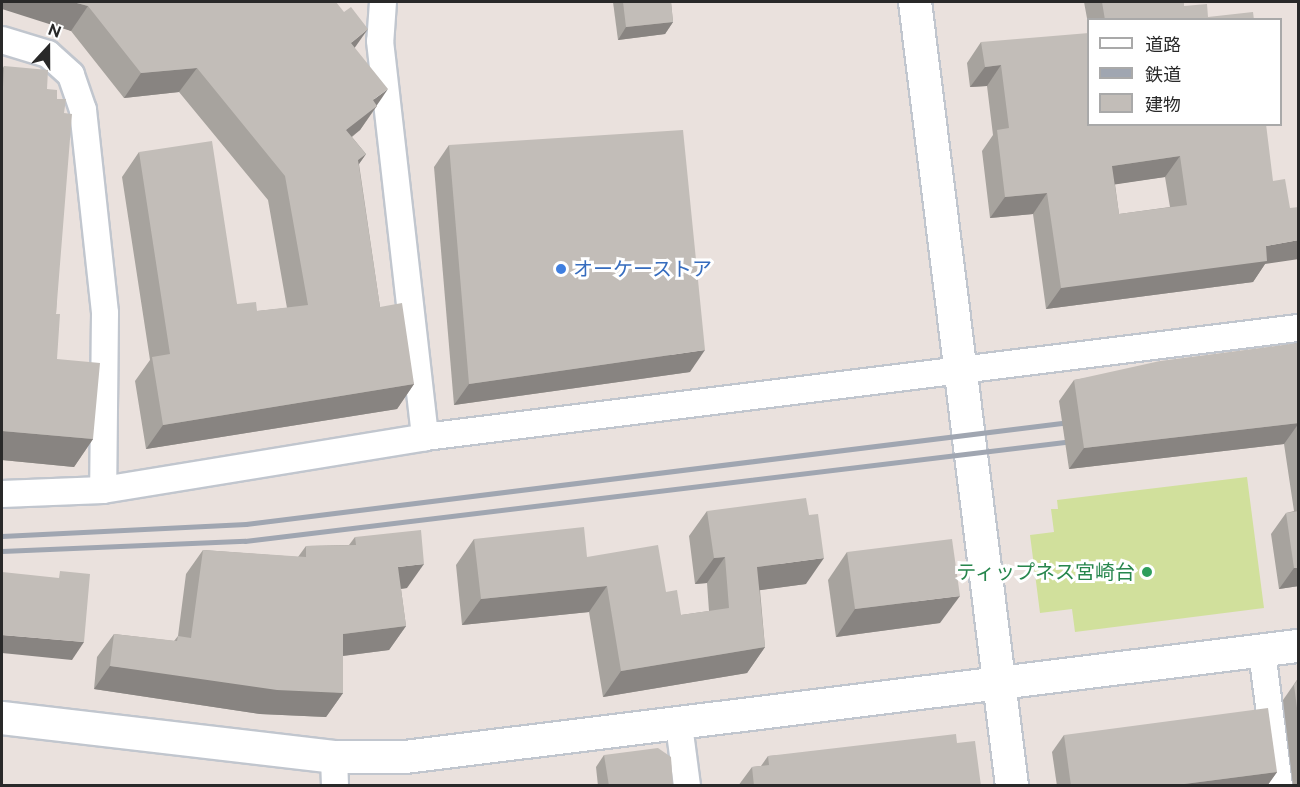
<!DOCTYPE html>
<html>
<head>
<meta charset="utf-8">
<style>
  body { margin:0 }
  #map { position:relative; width:1300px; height:787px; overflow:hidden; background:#eae1dd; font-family:Raleway,"Noto Sans JP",sans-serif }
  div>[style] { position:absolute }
  .pitch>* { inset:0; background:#d1e09c }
  .roads { filter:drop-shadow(2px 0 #c1c6ce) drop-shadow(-2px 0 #c1c6ce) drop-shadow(0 2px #c1c6ce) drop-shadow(0 -2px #c1c6ce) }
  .minor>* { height:26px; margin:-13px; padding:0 13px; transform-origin:13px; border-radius:13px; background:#fff }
  .tertiary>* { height:32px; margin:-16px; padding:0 16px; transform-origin:16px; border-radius:16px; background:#fff }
  .rail>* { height:4.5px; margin:-2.25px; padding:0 2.25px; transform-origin:2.25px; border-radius:2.25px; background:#a0a6b1 }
  .wall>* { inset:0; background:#a7a39e }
  .shaded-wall>* { inset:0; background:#888481 }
  .building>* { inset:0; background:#c2bdb8 }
  .dots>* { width:16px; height:16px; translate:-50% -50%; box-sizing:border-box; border:3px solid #fff; border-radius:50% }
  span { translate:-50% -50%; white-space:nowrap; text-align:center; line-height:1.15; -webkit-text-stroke:6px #fff; paint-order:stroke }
  .shop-label { font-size:20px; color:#366cbe }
  .left { translate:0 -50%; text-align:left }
  .leisure-label { font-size:20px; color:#27864d }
  .right { translate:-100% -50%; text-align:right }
  .frame { position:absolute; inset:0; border:3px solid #292929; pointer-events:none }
  .legend { position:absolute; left:1087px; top:18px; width:195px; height:108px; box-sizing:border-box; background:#fff; border:2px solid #a9a9a9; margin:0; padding:8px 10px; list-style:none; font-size:18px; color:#292929 }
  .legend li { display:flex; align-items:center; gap:12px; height:30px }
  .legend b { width:30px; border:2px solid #a9a9a9 }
  .north { position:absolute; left:18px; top:18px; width:60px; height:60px; -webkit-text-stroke:4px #fff; paint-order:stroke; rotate:21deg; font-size:16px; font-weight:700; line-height:24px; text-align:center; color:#292929 }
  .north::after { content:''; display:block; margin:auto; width:21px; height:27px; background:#292929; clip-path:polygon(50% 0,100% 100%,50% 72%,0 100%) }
</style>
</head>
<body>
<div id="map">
  <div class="pitch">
    <div style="clip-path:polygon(1247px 477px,1264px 608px,1075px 632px,1072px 609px,1040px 613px,1030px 535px,1054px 532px,1051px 509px,1058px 509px,1057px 500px)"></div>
  </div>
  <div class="roads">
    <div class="minor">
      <div style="left:383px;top:2px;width:39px;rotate:94deg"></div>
      <div style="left:380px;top:41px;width:399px;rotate:83.5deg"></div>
      <div style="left:2px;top:40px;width:48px;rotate:16.9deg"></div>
      <div style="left:48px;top:54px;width:31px;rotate:42deg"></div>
      <div style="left:71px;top:75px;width:37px;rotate:71deg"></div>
      <div style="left:83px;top:110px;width:204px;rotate:83.8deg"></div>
      <div style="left:105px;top:313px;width:177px;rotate:90.6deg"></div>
      <div style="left:2px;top:494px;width:101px;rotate:-2.3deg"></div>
      <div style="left:103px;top:490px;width:326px;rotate:-9.3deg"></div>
      <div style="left:425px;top:437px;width:880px;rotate:-7.12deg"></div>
      <div style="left:1262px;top:651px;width:136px;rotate:82.8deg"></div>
      <div style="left:679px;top:725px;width:62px;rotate:82.5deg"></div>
      <div style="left:334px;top:757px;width:29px;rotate:88deg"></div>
    </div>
    <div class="tertiary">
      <div style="left:915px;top:2px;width:790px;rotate:82.95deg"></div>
      <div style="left:2px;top:718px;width:334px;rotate:6.7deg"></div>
      <div style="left:334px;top:757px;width:71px"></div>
      <div style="left:405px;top:757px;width:900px;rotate:-7.09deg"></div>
    </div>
  </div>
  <div class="rail">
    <div style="left:2px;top:536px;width:244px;rotate:-2.8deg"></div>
    <div style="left:246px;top:524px;width:838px;rotate:-7.06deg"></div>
    <div style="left:2px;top:551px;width:243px;rotate:-2.4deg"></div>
    <div style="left:245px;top:541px;width:842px;rotate:-6.89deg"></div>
  </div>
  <div class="wall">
    <div style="clip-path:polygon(2px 2px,336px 2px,377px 106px,360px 130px,352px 137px,366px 154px,359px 164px,380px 307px,414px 384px,397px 409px,146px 449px,135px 381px,150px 360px,122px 177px,139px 152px,237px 304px,257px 311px,287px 308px,268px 200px,179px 92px,124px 98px,71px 31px)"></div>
    <div style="clip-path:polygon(613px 2px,671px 2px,673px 22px,665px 34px,618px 40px)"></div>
    <div style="clip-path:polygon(1084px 2px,1184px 2px,1184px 6px,1208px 17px,1254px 20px,1089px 20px,1089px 29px)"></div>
    <div style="clip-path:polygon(evenodd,981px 42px,1266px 124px,1265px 264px,1253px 282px,1046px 309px,1033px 214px,990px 218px,982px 151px,993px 135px,987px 86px,970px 87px,967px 63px,981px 42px,1165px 177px,1170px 207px,1119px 214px,1115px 184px,1165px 177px)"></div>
    <div style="clip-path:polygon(4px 66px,47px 89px,57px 99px,64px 113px,56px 314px,57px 359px,93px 439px,74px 467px,2px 460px,2px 70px)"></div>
    <div style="clip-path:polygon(449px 145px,690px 372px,454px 405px,434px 167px)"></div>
    <div style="clip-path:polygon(1299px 343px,1299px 586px,1279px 589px,1271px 534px,1286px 513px,1294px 511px,1284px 444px,1069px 469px,1059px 401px,1074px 380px)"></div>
    <div style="clip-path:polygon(707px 511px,806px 584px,760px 590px,765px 647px,747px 673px,603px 697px,589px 612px,462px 625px,456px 565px,474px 539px,587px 557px,666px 592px,681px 615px,709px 611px,707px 583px,695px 584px,689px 536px)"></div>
    <div style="clip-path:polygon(355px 537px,407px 588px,401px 589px,406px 626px,389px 650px,343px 656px,343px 693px,326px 717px,260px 714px,94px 689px,97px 657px,114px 634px,174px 641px,178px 636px,186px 574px,203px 550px,298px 557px,306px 546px,349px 545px)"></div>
    <div style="clip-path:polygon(847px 552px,940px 623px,836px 637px,828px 580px)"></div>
    <div style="clip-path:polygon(1299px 677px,1299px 786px,1293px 786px,1283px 700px)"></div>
    <div style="clip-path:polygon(1064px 735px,1277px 772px,1267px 786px,1057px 786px,1052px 752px)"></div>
    <div style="clip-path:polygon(957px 743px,981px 786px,738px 786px,752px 767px,761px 766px,768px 756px)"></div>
    <div style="clip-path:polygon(604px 755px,673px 786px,598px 786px,596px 767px)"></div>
  </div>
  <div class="shaded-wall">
    <div style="clip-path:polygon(2px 2px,73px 2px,88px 6px,71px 31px,2px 9px)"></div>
    <div style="clip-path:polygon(673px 22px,665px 34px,618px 40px,626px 27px)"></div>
    <div style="clip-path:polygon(368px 29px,351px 53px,351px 43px)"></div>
    <div style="clip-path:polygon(1001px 65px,987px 86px,970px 87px,985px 67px)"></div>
    <div style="clip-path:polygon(197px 68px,179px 92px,124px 98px,141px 73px)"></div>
    <div style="clip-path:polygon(388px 89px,360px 130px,329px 154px,346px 130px,373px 100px)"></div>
    <div style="clip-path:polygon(366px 154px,349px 178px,358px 160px)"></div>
    <div style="clip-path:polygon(1180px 156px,1165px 177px,1098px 187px,1112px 166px)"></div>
    <div style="clip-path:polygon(1047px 193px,1033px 214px,990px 218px,1005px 197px)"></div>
    <div style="clip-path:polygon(1299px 240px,1299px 259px,1265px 264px,1253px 282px,1046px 309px,1061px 288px,1266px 246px)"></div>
    <div style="clip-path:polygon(705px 350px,690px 372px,454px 405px,469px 384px)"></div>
    <div style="clip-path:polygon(414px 384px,397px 409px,146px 449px,163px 425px)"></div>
    <div style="clip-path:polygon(1299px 423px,1284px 444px,1069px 469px,1084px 448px)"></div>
    <div style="clip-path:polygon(2px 431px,93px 439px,74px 467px,2px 460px)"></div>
    <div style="clip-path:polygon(725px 557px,707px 583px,695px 584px,714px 558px)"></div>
    <div style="clip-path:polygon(824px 558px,806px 584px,739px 593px,757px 567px)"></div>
    <div style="clip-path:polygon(424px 564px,407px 588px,382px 591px,398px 567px)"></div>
    <div style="clip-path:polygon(1294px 568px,1299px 568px,1299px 586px,1279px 589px)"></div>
    <div style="clip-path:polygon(607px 586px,589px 612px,462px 625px,481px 599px)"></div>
    <div style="clip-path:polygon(960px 596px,940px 623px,836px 637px,855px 609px)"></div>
    <div style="clip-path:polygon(406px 626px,389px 650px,326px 658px,343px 634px)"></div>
    <div style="clip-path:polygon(2px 635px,84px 642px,72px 660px,2px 653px)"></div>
    <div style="clip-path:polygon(765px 647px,747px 673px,603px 697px,621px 671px)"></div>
    <div style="clip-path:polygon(110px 666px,343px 693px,326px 717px,260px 714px,94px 689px)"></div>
    <div style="clip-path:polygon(1277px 772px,1267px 786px,1169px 786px)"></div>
  </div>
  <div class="building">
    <div style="clip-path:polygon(73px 2px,336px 2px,344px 12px,351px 7px,368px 29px,351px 43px,388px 89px,373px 100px,377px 106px,346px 130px,366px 154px,358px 160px,380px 307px,402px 303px,414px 384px,163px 425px,152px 357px,170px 354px,139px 152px,212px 141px,237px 304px,256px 302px,257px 311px,308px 305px,285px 176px,197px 68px,141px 73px,88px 6px)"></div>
    <div style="clip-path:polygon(623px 2px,671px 2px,673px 22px,626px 27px)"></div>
    <div style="clip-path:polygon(1102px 2px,1184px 2px,1184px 6px,1207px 4px,1208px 17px,1253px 12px,1254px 20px,1105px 20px)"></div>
    <div style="clip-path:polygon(evenodd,1089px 33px,1089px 124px,1266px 124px,1273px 181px,1285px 179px,1290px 208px,1299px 207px,1299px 240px,1266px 246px,1267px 261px,1061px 288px,1047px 193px,1005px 197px,997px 130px,1009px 128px,1001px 65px,985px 67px,981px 42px,1089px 33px,1180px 156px,1187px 205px,1119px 214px,1112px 166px,1180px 156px)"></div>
    <div style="clip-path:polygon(4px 66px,48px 70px,47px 89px,57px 90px,57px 99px,66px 99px,64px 113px,72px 114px,56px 314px,60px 314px,57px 359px,100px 363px,93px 439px,2px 431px,2px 87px,3px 87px)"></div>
    <div style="clip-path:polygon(683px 130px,705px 350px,469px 384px,449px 145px)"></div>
    <div style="clip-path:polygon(1299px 343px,1299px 423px,1084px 448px,1074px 380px,1160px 361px)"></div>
    <div style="clip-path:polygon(806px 498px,809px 515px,818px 514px,824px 558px,757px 567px,765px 647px,621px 671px,607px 586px,481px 599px,474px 539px,584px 527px,587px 557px,658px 545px,666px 592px,677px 590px,681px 615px,729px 608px,725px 557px,714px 558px,707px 511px)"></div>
    <div style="clip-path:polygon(1299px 511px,1299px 568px,1294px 568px,1286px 513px)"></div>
    <div style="clip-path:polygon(421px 530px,424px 564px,398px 567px,406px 626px,343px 634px,343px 693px,277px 690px,110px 666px,114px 634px,177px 641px,178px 636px,191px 638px,203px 550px,306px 557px,306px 546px,356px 545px,355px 537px)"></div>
    <div style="clip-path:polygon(952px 539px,960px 596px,855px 609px,847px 552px)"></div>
    <div style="clip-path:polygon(60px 571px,90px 574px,84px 642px,2px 635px,2px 572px,59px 578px)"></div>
    <div style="clip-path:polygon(1299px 677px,1299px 723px,1294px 685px)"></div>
    <div style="clip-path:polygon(1268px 708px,1277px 772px,1169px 786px,1071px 786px,1064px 735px)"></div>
    <div style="clip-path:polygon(956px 734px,957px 743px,975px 741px,981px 786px,754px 786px,752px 767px,769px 765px,768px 756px)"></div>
    <div style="clip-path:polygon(658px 748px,671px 757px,673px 786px,609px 786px,604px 755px)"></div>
  </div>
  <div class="dots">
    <div style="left:561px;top:269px;background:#3f7fe0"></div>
    <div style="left:1147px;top:572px;background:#2e9e5b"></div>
  </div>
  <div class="shop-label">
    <span class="left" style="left:573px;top:269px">オーケーストア</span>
  </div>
  <div class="leisure-label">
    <span class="right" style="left:1135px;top:572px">ティップネス宮崎台</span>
  </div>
  <div class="frame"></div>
  <ul class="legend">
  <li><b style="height:8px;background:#fff"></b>道路</li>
  <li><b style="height:8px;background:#a0a6b1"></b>鉄道</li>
  <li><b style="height:16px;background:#c2bdb8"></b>建物</li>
  </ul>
  <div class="north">N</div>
</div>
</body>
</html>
